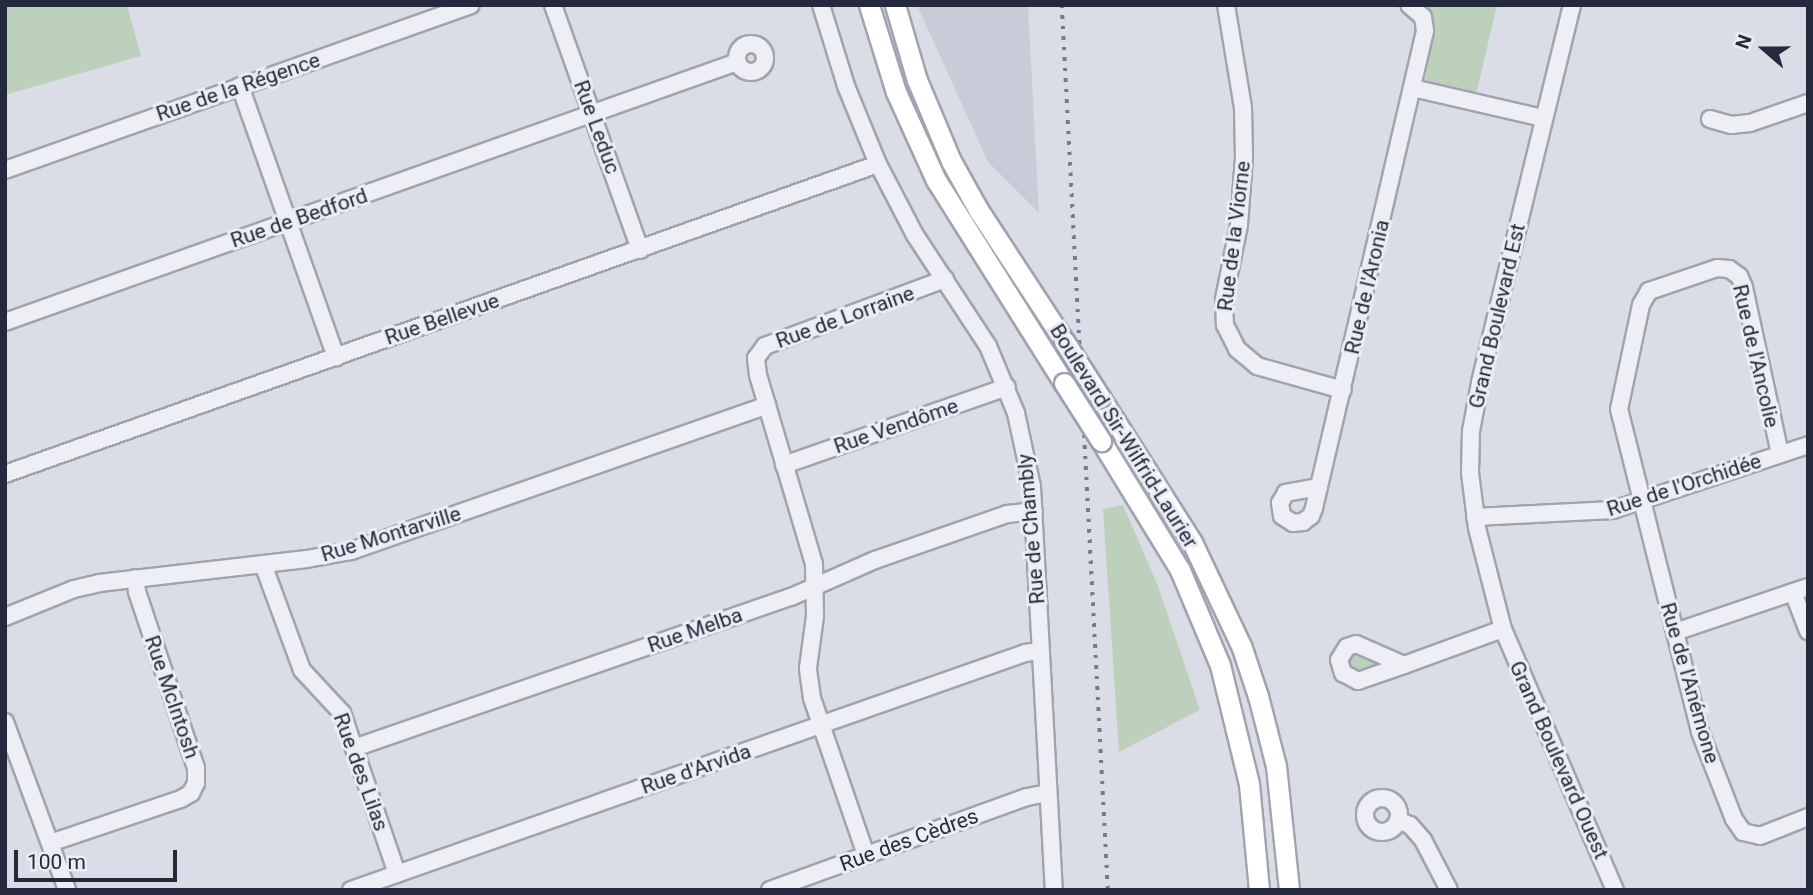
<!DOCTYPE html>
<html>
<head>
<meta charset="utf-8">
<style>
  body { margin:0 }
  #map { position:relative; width:1813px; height:895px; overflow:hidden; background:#dbdde6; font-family:Roboto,sans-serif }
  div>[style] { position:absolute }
  .built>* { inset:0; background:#c9ccd8 }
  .green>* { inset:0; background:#bdd0bc }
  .roads { filter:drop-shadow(2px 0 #a1a3b0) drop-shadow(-2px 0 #a1a3b0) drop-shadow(0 2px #a1a3b0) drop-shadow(0 -2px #a1a3b0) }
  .minor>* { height:16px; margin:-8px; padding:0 8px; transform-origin:8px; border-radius:8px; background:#eeeff5 }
  .minor>.ring { margin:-8px; padding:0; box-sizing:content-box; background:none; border:16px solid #eeeff5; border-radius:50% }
  .major>* { height:19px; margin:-9.5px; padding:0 9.5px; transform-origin:9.5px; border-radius:9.5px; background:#fff }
  .rail>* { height:3.5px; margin-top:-1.75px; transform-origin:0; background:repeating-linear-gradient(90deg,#747a90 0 3.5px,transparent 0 10.5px) }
  .bridges { filter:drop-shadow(2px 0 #9a9fb2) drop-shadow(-2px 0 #9a9fb2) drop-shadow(0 2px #9a9fb2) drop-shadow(0 -2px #9a9fb2) }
  .major-bridge>* { height:19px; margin:-9.5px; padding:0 9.5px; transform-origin:9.5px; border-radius:9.5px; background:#fff }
  span { translate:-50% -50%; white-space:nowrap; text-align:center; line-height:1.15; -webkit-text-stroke:6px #eaedf4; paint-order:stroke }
  .street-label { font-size:21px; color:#25293d }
  .frame { position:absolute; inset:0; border:7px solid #25293d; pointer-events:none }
  .north { position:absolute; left:1729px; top:14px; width:70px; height:70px; -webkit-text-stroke:5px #eaedf4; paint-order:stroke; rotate:290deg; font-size:19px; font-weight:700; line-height:28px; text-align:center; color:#25293d }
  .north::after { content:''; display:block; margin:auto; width:24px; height:32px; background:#25293d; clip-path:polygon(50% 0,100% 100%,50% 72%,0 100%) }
  .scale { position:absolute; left:14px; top:850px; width:163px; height:32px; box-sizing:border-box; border:4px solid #25293d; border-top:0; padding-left:9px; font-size:21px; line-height:24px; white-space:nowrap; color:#25293d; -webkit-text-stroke:5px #eaedf4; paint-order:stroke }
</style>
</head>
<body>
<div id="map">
  <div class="built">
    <div style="clip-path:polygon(917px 5px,1028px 5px,1039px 213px,988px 162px)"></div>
  </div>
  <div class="green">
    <div style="clip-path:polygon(5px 5px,127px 5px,141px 56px,5px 95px)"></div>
    <div style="clip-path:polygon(1423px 5px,1497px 5px,1476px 95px,1425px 81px,1434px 27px,1430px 13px)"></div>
    <div style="clip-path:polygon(1123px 505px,1158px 586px,1200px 710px,1119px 752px,1103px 509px)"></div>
    <div style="clip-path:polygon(1357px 652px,1386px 664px,1359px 674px,1351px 670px,1348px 660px)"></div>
  </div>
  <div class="roads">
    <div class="minor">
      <div style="left:553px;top:5px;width:260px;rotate:70.4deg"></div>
      <div style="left:821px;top:5px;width:85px;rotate:72.8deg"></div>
      <div style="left:846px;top:86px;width:84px;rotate:67.7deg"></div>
      <div style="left:878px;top:164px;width:80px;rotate:62.5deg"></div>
      <div style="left:915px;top:235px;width:133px;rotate:56.7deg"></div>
      <div style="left:988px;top:346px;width:73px;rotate:67.3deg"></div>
      <div style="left:1016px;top:413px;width:76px;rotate:77.8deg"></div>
      <div style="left:1032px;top:487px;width:404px;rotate:86.9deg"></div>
      <div style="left:1226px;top:5px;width:104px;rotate:80.6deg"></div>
      <div style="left:1243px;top:108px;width:49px;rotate:88.8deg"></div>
      <div style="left:1244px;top:157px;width:68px;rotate:94.2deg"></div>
      <div style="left:1239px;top:225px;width:76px;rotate:101.5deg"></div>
      <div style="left:1224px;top:299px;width:26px;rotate:88deg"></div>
      <div style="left:1225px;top:325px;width:27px;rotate:63deg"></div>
      <div style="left:1237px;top:349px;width:26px;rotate:40deg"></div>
      <div style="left:1257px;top:366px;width:89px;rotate:15.6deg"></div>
      <div style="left:1572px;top:5px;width:389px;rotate:103.7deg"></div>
      <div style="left:1480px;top:383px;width:49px;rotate:100.6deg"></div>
      <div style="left:1471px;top:431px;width:42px;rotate:91.4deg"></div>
      <div style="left:1470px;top:473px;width:55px;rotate:82.7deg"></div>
      <div style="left:1477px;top:528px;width:104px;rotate:75.6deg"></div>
      <div style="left:1503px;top:629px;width:284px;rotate:66.8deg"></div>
      <div class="ring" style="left:737px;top:44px;width:12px;height:12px"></div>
      <div style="left:240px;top:86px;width:288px;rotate:70.5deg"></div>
      <div style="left:1413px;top:88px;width:133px;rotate:13deg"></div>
      <div style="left:1710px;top:119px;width:22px;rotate:16deg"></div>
      <div style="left:1731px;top:125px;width:19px;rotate:-6deg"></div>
      <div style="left:1750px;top:123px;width:61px;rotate:-19deg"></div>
      <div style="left:5px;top:170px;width:494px;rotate:-19.5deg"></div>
      <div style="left:5px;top:322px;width:777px;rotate:-19.55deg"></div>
      <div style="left:1780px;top:454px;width:171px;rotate:-102.2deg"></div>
      <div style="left:1744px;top:287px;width:12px;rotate:-114deg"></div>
      <div style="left:1739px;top:276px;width:12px;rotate:-145deg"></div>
      <div style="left:1729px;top:269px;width:12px;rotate:-175deg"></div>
      <div style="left:1717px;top:268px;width:72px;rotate:161.3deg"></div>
      <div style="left:1649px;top:291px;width:16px;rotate:120deg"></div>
      <div style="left:1641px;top:305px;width:106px;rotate:101.9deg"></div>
      <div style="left:1619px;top:409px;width:333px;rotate:75.9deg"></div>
      <div style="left:1700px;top:732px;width:93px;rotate:68.7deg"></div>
      <div style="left:1734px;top:819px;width:16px;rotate:55deg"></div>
      <div style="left:1743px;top:832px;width:17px;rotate:13deg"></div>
      <div style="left:1760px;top:836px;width:52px;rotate:-21.6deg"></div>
      <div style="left:784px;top:465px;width:236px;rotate:-19.3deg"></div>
      <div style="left:5px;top:474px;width:926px;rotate:-19.55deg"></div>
      <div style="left:1319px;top:487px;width:34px;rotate:170deg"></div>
      <div style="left:1286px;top:493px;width:12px;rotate:121deg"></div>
      <div style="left:1280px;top:503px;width:13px;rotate:81deg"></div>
      <div style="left:1282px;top:516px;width:13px;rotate:32deg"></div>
      <div style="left:1293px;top:523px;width:10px;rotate:-6deg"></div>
      <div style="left:1303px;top:522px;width:10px;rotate:-37deg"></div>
      <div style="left:1311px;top:516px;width:9px;rotate:-69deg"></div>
      <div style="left:1314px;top:508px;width:490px;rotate:-76.9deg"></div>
      <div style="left:1425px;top:31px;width:14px;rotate:-98deg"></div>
      <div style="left:1423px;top:17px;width:18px;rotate:-139deg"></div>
      <div style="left:1475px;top:517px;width:138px;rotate:-2.9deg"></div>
      <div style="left:1613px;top:510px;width:206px;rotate:-18.4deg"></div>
      <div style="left:263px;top:564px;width:113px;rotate:69.8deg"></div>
      <div style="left:302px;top:670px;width:59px;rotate:47.1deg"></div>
      <div style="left:342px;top:713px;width:170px;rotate:71.1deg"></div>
      <div style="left:1793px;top:592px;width:42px;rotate:69deg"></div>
      <div style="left:5px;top:617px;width:74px;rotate:-22.1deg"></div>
      <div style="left:74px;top:589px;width:26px;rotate:-13deg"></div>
      <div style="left:99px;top:583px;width:209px;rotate:-6.6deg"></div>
      <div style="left:307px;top:559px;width:45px;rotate:-10.3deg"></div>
      <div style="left:351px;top:551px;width:441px;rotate:-19.3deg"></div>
      <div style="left:1675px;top:632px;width:140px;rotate:-18.7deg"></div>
      <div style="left:1404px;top:665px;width:52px;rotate:-156.4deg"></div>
      <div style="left:1356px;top:644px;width:9px;rotate:162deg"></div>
      <div style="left:1347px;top:647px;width:15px;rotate:122deg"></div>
      <div style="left:1339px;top:660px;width:14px;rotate:73deg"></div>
      <div style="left:1343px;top:673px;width:17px;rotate:28deg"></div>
      <div style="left:1358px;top:681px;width:49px;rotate:-19.2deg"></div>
      <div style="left:1404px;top:665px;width:105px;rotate:-20deg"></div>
      <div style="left:5px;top:722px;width:179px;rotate:69.7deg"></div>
      <div style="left:354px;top:748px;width:462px;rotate:-19.1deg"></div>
      <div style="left:791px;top:597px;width:92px;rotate:-23.8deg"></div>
      <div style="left:875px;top:560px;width:140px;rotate:-19.2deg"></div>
      <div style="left:1007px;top:514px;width:27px;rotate:-6deg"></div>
      <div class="ring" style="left:1365px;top:798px;width:18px;height:18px"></div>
      <div style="left:1398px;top:820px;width:13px;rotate:23deg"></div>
      <div style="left:1410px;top:825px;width:20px;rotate:49deg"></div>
      <div style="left:1423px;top:840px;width:56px;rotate:62.5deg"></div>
      <div style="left:50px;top:843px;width:138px;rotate:-18.6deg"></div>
      <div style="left:181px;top:799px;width:12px;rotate:-31deg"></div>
      <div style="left:191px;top:793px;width:11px;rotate:-63deg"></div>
      <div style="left:196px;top:783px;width:15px;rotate:-90deg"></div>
      <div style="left:196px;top:768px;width:186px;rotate:-108.5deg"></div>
      <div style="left:137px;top:592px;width:14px;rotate:-98deg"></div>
      <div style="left:866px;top:855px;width:166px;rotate:-109deg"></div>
      <div style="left:812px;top:698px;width:30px;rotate:-98deg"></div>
      <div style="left:808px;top:668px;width:52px;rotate:-82.3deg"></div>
      <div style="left:815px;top:616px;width:52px;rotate:-91.1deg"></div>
      <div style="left:814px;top:564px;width:197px;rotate:-106.5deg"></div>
      <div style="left:758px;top:375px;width:17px;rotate:-97deg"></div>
      <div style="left:756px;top:358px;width:15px;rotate:-53deg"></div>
      <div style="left:765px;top:346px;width:192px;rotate:-20.4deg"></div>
      <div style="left:351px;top:890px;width:714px;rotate:-19.37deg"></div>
      <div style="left:1025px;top:653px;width:15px;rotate:-8deg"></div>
      <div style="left:770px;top:890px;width:273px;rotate:-19.9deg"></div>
      <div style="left:1027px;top:797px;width:21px;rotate:-11deg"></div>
    </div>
    <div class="major">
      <div style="left:869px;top:5px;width:91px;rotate:72.8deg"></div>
      <div style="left:896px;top:92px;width:97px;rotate:65.6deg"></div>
      <div style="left:936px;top:180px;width:240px;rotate:57.8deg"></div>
      <div style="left:895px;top:5px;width:78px;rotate:73.7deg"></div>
      <div style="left:917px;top:80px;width:88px;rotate:67.2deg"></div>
      <div style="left:951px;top:161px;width:57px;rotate:60.8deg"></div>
      <div style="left:979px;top:211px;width:155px;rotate:56.8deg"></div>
      <div style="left:1100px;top:397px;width:172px;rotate:57.6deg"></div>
      <div style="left:1192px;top:542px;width:117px;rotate:64.7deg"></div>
      <div style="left:1242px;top:648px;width:51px;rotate:71.6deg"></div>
      <div style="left:1258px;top:696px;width:72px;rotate:75.6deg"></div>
      <div style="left:1276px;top:766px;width:125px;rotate:84deg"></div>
      <div style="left:1101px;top:441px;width:151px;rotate:58.5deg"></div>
      <div style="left:1180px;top:570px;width:103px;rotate:67.2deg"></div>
      <div style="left:1220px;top:665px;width:122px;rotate:76.3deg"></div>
      <div style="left:1249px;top:784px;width:106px;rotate:84.6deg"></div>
    </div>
  </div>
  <div class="rail">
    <div style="left:1062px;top:5px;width:886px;rotate:87.02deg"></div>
  </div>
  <div class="bridges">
    <div class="major-bridge">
      <div style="left:1064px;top:341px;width:67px;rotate:57.3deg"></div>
      <div style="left:1064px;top:383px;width:69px;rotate:57.5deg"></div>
    </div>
  </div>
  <div class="street-label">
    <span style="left:238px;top:87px;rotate:-19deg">Rue de la Régence</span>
    <span style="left:597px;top:127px;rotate:70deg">Rue Leduc</span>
    <span style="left:299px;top:218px;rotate:-19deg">Rue de Bedford</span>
    <span style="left:1234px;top:236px;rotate:-83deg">Rue de la Viorne</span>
    <span style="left:1367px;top:287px;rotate:-77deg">Rue de l'Aronia</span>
    <span style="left:1497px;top:316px;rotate:-77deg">Grand Boulevard Est</span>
    <span style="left:845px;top:317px;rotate:-20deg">Rue de Lorraine</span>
    <span style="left:442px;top:319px;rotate:-19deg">Rue Bellevue</span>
    <span style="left:1756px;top:356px;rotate:77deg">Rue de l'Ancolie</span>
    <span style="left:896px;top:426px;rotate:-19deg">Rue Vendôme</span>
    <span style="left:1124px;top:436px;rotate:58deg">Boulevard Sir-Wilfrid-Laurier</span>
    <span style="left:1684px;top:485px;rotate:-18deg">Rue de l'Orchidée</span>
    <span style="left:1031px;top:529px;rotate:-95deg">Rue de Chambly</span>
    <span style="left:391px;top:534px;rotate:-17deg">Rue Montarville</span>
    <span style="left:695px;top:630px;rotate:-19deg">Rue Melba</span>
    <span style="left:1690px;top:683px;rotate:74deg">Rue de l'Anémone</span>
    <span style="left:172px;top:697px;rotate:71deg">Rue McIntosh</span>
    <span style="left:1559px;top:760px;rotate:66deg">Grand Boulevard Ouest</span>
    <span style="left:696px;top:769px;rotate:-19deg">Rue d'Arvida</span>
    <span style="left:361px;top:772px;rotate:70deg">Rue des Lilas</span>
    <span style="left:909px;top:840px;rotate:-20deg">Rue des Cèdres</span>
  </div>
  <div class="frame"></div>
  <div class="north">N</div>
  <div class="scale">100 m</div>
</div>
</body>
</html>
